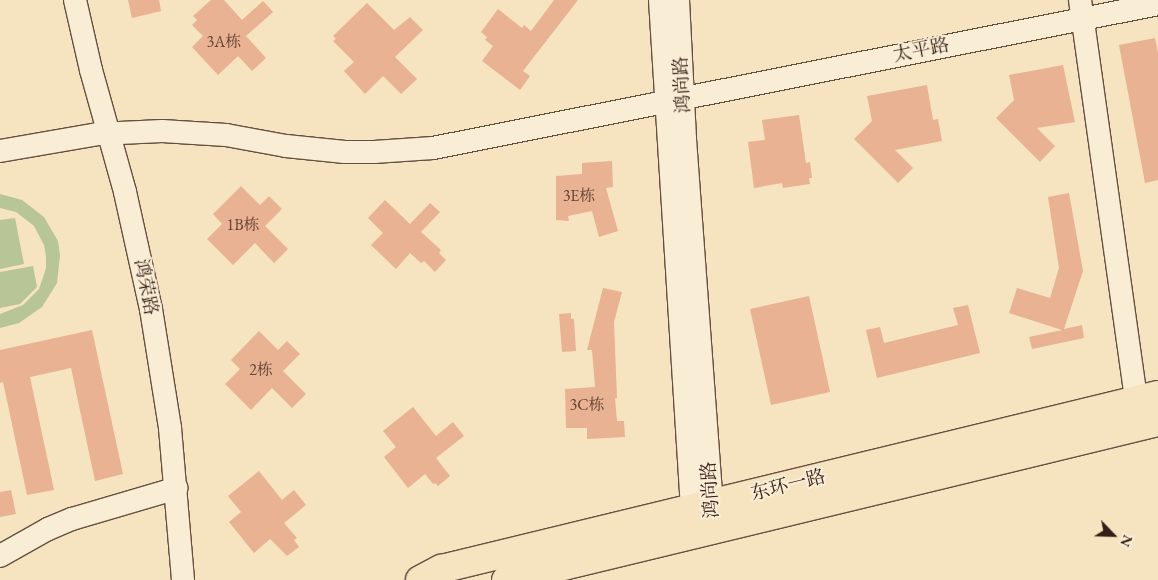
<!DOCTYPE html>
<html>
<head>
<meta charset="utf-8">
<style>
  body { margin:0 }
  #map { position:relative; width:1158px; height:580px; overflow:hidden; background:#f6e3c0; font-family:"EB Garamond","Noto Serif SC",serif }
  div>[style] { position:absolute }
  .green>* { inset:0; background:#b8c596 }
  .building>* { inset:0; background:#e9b292 }
  .roads { filter:drop-shadow(1px 0 #654f40) drop-shadow(-1px 0 #654f40) drop-shadow(0 1px #654f40) drop-shadow(0 -1px #654f40) }
  .minor>* { height:22px; margin:-11px; padding:0 11px; transform-origin:11px; border-radius:11px; background:#f9edd6 }
  .major>* { height:28px; margin:-14px; padding:0 14px; transform-origin:14px; border-radius:14px; background:#f6e3c0 }
  span { translate:-50% -50%; white-space:nowrap; text-align:center; line-height:1.15; -webkit-text-stroke:4px #f9edd6; paint-order:stroke }
  .number-label { font-size:16px; color:#624334 }
  .number-label span { -webkit-text-stroke-width:0 }
  .street-label { font-size:19px; color:#351e15 }
  .north { position:absolute; left:1088px; top:510px; width:50px; height:50px; -webkit-text-stroke:4px #f9edd6; paint-order:stroke; rotate:114deg; font-size:14px; font-weight:700; line-height:20px; text-align:center; color:#351e15 }
  .north::after { content:''; display:block; margin:auto; width:18px; height:22px; background:#351e15; clip-path:polygon(50% 0,100% 100%,50% 72%,0 100%) }
</style>
</head>
<body>
<div id="map">
  <div class="green">
    <div style="clip-path:polygon(0 194px,22px 200px,44px 217px,58px 241px,60px 255px,57px 283px,42px 307px,19px 323px,0 328px,0 314px,23px 305px,39px 289px,46px 268px,46px 256px,44px 245px,34px 226px,16px 212px,0 208px)"></div>
    <div style="clip-path:polygon(15px 218px,24px 264px,0 269px,0 220px)"></div>
    <div style="clip-path:polygon(33px 266px,37px 287px,20px 304px,0 308px,0 272px)"></div>
  </div>
  <div class="building">
    <div style="clip-path:polygon(128px 0,159px 0,161px 11px,132px 18px)"></div>
    <div style="clip-path:polygon(211px 0,224px 0,242px 20px,263px 1px,273px 12px,246px 36px,266px 58px,252px 71px,238px 56px,218px 75px,192px 47px,203px 36px,192px 25px,197px 20px,193px 16px)"></div>
    <div style="clip-path:polygon(554px 0,578px 0,523px 71px,530px 76px,520px 90px,482px 61px,493px 46px,485px 40px,487px 37px,481px 32px,498px 9px,522px 28px,524px 25px,531px 31px)"></div>
    <div style="clip-path:polygon(367px 3px,394px 30px,410px 17px,423px 30px,395px 57px,417px 79px,401px 94px,383px 76px,365px 94px,344px 71px,354px 62px,333px 41px,336px 39px,333px 36px)"></div>
    <div style="clip-path:polygon(1155px 38px,1158px 53px,1158px 180px,1145px 183px,1119px 45px)"></div>
    <div style="clip-path:polygon(1063px 65px,1075px 122px,1037px 128px,1055px 146px,1040px 162px,996px 118px,1014px 100px,1009px 75px)"></div>
    <div style="clip-path:polygon(927px 85px,933px 120px,938px 119px,942px 141px,895px 150px,913px 168px,898px 183px,854px 139px,872px 121px,867px 96px)"></div>
    <div style="clip-path:polygon(799px 115px,806px 163px,810px 162px,812px 178px,809px 178px,810px 184px,783px 188px,782px 183px,754px 188px,748px 142px,765px 140px,762px 120px)"></div>
    <div style="clip-path:polygon(612px 161px,613px 187px,606px 188px,618px 231px,599px 237px,592px 211px,568px 216px,569px 221px,556px 220px,556px 176px,582px 174px,582px 163px)"></div>
    <div style="clip-path:polygon(241px 186px,260px 205px,269px 196px,282px 209px,265px 226px,288px 249px,274px 263px,255px 243px,233px 265px,207px 239px,222px 224px,213px 214px)"></div>
    <div style="clip-path:polygon(1069px 193px,1083px 271px,1064px 329px,1082px 325px,1084px 338px,1032px 349px,1029px 337px,1062px 330px,1009px 313px,1017px 288px,1050px 298px,1059px 268px,1048px 197px)"></div>
    <div style="clip-path:polygon(385px 200px,410px 224px,430px 203px,440px 212px,421px 232px,441px 250px,439px 253px,446px 260px,435px 272px,424px 261px,421px 263px,410px 253px,396px 269px,371px 245px,383px 233px,368px 218px)"></div>
    <div style="clip-path:polygon(603px 288px,622px 292px,614px 322px,617px 398px,615px 398px,617px 421px,624px 421px,625px 437px,587px 439px,587px 428px,566px 428px,565px 389px,595px 387px,592px 350px,587px 350px)"></div>
    <div style="clip-path:polygon(809px 296px,830px 392px,771px 405px,750px 309px)"></div>
    <div style="clip-path:polygon(968px 305px,980px 353px,877px 378px,866px 330px,880px 327px,884px 343px,958px 325px,953px 308px)"></div>
    <div style="clip-path:polygon(571px 313px,571px 319px,574px 319px,576px 351px,562px 352px,559px 314px)"></div>
    <div style="clip-path:polygon(92px 330px,123px 474px,95px 481px,71px 368px,30px 377px,54px 490px,27px 495px,3px 382px,0 383px,0 350px)"></div>
    <div style="clip-path:polygon(259px 331px,278px 350px,287px 341px,300px 354px,283px 371px,306px 394px,292px 408px,272px 388px,251px 410px,225px 384px,240px 369px,231px 360px)"></div>
    <div style="clip-path:polygon(413px 407px,436px 436px,453px 422px,464px 436px,436px 458px,450px 476px,438px 486px,435px 483px,433px 484px,425px 474px,408px 488px,384px 457px,396px 447px,383px 431px)"></div>
    <div style="clip-path:polygon(259px 471px,282px 500px,294px 490px,306px 505px,284px 523px,297px 538px,294px 540px,299px 547px,287px 556px,270px 539px,254px 553px,229px 522px,241px 512px,228px 496px)"></div>
    <div style="clip-path:polygon(11px 490px,16px 514px,0 517px,0 492px)"></div>
  </div>
  <div class="roads">
    <div class="minor">
      <div style="left:75px;top:0;width:72px;rotate:77.1deg"></div>
      <div style="left:91px;top:70px;width:127px;rotate:74.4deg"></div>
      <div style="left:125px;top:192px;width:120px;rotate:77.5deg"></div>
      <div style="left:151px;top:309px;width:121px;rotate:80.9deg"></div>
      <div style="left:170px;top:428px;width:153px;rotate:85.1deg"></div>
      <div style="left:660px;top:0;width:509px;rotate:86.4deg"></div>
      <div style="left:692px;top:508px;width:18px;rotate:47deg"></div>
      <div style="left:678px;top:0;width:139px;rotate:87.1deg"></div>
      <div style="left:685px;top:139px;width:381px;rotate:85.8deg"></div>
      <div style="left:1080px;top:0;width:404px;rotate:82deg"></div>
      <div style="left:0;top:151px;width:99px;rotate:-9.8deg"></div>
      <div style="left:98px;top:134px;width:64px;rotate:-2.7deg"></div>
      <div style="left:162px;top:131px;width:64px;rotate:3.6deg"></div>
      <div style="left:226px;top:135px;width:61px;rotate:10.4deg"></div>
      <div style="left:286px;top:146px;width:59px;rotate:5.8deg"></div>
      <div style="left:345px;top:152px;width:29px"></div>
      <div style="left:374px;top:152px;width:59px;rotate:-3.9deg"></div>
      <div style="left:433px;top:148px;width:739px;rotate:-11.23deg"></div>
      <div style="left:0;top:556px;width:55px;rotate:-29.4deg"></div>
      <div style="left:48px;top:529px;width:26px;rotate:-23deg"></div>
      <div style="left:72px;top:519px;width:109px;rotate:-16.4deg"></div>
    </div>
    <div class="major">
      <div style="left:420px;top:580px;width:24px;rotate:-28deg"></div>
      <div style="left:441px;top:569px;width:738px;rotate:-13.64deg"></div>
      <div style="left:506px;top:580px;width:671px;rotate:-13.62deg"></div>
    </div>
  </div>
  <div class="number-label">
    <span style="left:224px;top:42px">3A栋</span>
    <span style="left:579px;top:196px">3E栋</span>
    <span style="left:243px;top:225px">1B栋</span>
    <span style="left:261px;top:370px">2栋</span>
    <span style="left:587px;top:405px">3C栋</span>
  </div>
  <div class="street-label">
    <span style="left:921px;top:50px;rotate:-11deg">太平路</span>
    <span style="left:682px;top:85px;rotate:-93deg">鸿尚路</span>
    <span style="left:146px;top:287px;rotate:79deg">鸿荣路</span>
    <span style="left:788px;top:485px;rotate:-14deg">东环一路</span>
    <span style="left:710px;top:490px;rotate:-94deg">鸿尚路</span>
  </div>
  <div class="north">N</div>
</div>
</body>
</html>
